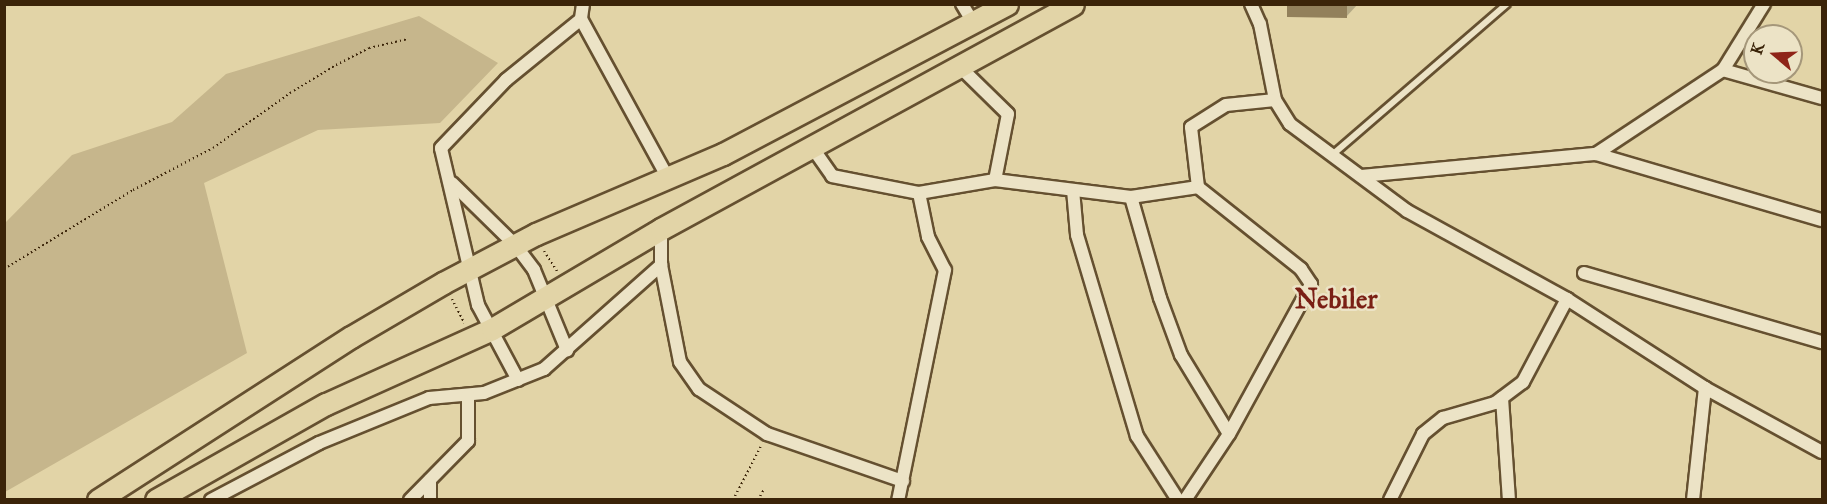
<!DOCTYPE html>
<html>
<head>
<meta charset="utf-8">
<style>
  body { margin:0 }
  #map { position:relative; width:1827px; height:504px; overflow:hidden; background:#e2d4a7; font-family:"IM FELL Great Primer",serif }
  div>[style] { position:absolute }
  .green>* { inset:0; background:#c6b68c }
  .shadow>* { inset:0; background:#0003 }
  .building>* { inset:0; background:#92805b }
  .path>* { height:2px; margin-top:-1px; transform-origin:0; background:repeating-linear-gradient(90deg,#3b2409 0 1.5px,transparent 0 4.5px) }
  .roads { filter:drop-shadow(2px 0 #655030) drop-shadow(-2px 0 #655030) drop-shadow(0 2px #655030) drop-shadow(0 -2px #655030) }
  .service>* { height:6px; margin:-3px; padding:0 3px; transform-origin:3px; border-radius:3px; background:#ece3c6 }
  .minor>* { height:12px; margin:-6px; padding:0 6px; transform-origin:6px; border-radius:6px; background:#ece3c6 }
  .trunk>* { height:21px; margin:-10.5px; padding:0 10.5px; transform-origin:10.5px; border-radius:10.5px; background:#e2d4a7 }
  span { translate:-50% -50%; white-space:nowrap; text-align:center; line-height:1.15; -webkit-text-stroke:5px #ece3c6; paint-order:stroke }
  .district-label { font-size:27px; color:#7a1f14; font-weight:700 }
  .frame { position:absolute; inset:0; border:6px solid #3b2409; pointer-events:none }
  .north { position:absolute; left:1743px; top:24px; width:60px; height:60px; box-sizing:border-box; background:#ece3c6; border:2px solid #a5977a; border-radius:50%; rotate:289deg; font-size:16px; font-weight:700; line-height:24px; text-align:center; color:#3b2409 }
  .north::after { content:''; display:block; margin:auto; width:21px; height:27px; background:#8f2418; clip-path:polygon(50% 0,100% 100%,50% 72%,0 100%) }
</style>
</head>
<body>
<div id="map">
  <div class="green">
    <div style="clip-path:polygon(419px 16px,498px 63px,440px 123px,318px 130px,204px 183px,247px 353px,5px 492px,5px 223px,72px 155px,172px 122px,226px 74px)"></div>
  </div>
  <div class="shadow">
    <div style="clip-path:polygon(1289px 4px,1358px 4px,1346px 17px)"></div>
  </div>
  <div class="building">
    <div style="clip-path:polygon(1287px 4px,1347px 4px,1347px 18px,1287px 17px)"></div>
  </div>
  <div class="path">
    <div style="left:544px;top:251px;width:24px;rotate:57deg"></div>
    <div style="left:4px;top:269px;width:151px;rotate:-31.5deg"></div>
    <div style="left:133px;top:190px;width:90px;rotate:-27.7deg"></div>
    <div style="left:213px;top:148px;width:95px;rotate:-35.5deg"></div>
    <div style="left:290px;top:93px;width:54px;rotate:-31.3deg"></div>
    <div style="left:336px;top:65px;width:37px;rotate:-27deg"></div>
    <div style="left:369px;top:48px;width:40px;rotate:-13deg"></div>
    <div style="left:452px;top:299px;width:27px;rotate:63deg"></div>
    <div style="left:733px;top:500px;width:61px;rotate:-62.6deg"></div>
    <div style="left:758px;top:500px;width:13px;rotate:-61deg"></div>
  </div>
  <div class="roads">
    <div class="service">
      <div style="left:1332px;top:155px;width:231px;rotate:-40.8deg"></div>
    </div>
    <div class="minor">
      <div style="left:583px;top:4px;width:15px;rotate:98deg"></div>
      <div style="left:581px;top:19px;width:181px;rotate:61.3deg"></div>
      <div style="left:962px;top:4px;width:21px;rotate:59deg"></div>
      <div style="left:1251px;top:4px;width:22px;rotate:66deg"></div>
      <div style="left:1260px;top:24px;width:77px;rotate:78.8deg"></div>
      <div style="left:960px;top:67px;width:67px;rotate:44.4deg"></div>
      <div style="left:1008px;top:114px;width:67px;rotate:101.1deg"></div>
      <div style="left:1723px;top:70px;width:103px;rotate:15.8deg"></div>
      <div style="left:812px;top:147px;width:35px;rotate:55deg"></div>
      <div style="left:832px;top:176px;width:89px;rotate:11.1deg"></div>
      <div style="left:919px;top:193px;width:45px;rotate:78.4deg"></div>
      <div style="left:928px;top:237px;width:37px;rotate:63deg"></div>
      <div style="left:945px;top:270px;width:235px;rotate:101.5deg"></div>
      <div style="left:1596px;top:154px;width:235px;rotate:16.3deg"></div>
      <div style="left:1362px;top:176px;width:235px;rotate:-5.4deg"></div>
      <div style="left:1596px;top:154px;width:152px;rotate:-33.5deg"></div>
      <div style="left:1723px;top:70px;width:78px;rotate:-58.2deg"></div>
      <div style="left:452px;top:183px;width:90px;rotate:44.5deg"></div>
      <div style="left:516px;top:246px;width:30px;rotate:53deg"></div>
      <div style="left:534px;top:270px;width:87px;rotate:67.6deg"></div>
      <div style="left:1073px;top:190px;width:45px;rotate:84.9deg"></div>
      <div style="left:1077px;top:235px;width:210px;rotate:73.4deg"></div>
      <div style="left:1137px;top:436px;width:76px;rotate:57.4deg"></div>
      <div style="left:919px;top:193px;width:77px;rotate:-9.7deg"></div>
      <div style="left:995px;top:180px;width:137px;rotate:7.1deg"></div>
      <div style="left:1131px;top:197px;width:68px;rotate:-8.5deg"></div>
      <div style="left:1198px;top:187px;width:60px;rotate:-96.7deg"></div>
      <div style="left:1191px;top:127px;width:41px;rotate:-32.2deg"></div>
      <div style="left:1226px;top:105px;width:49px;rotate:-5.8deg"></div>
      <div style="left:1275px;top:100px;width:28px;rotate:58deg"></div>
      <div style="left:1290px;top:124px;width:146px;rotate:36.6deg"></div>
      <div style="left:1407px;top:211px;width:183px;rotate:28.8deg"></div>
      <div style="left:1567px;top:299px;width:164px;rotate:32.8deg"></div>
      <div style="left:1705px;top:388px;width:133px;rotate:28.7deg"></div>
      <div style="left:1131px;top:197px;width:105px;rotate:74deg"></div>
      <div style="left:1160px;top:298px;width:61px;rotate:69.8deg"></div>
      <div style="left:1181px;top:355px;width:92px;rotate:58.7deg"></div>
      <div style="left:661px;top:229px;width:36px;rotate:90deg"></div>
      <div style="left:661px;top:265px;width:99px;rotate:78.9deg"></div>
      <div style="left:680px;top:362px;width:33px;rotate:55deg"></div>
      <div style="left:699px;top:389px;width:82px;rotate:33.5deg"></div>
      <div style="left:767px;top:434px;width:144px;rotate:19.1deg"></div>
      <div style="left:1584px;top:273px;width:248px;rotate:16.2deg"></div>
      <div style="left:518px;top:380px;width:85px;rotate:-118.1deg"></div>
      <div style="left:478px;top:305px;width:161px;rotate:-103.3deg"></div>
      <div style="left:441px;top:148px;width:94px;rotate:-46.3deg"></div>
      <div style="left:506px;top:80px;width:97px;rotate:-39.1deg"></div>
      <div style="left:1502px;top:398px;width:102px;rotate:86.1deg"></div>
      <div style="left:430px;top:480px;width:20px;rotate:90deg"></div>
      <div style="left:211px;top:500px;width:122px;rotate:-27.8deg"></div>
      <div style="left:319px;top:443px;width:119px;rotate:-22.2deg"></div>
      <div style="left:429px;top:398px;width:55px;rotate:-5.2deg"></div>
      <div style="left:484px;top:393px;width:65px;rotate:-21.8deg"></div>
      <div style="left:544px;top:369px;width:157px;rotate:-41.6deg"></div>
      <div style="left:410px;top:500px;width:83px;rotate:-45.5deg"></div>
      <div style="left:468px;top:441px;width:46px;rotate:-90deg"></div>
      <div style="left:1185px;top:500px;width:79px;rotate:-56.3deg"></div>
      <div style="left:1229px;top:434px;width:171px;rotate:-61.3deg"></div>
      <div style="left:1311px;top:284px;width:18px;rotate:-124deg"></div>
      <div style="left:1301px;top:269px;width:132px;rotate:-141.5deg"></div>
      <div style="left:1390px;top:500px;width:74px;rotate:-63.4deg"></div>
      <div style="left:1423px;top:434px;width:26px;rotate:-39deg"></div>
      <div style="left:1443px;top:418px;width:54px;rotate:-16.1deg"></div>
      <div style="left:1495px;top:403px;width:35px;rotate:-37deg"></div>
      <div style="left:1523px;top:382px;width:94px;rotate:-62.1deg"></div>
      <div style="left:1693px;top:500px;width:113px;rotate:-83.9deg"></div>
    </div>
    <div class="trunk">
      <div style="left:98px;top:500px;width:301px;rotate:-32.8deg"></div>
      <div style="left:351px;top:337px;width:107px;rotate:-30.4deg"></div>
      <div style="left:443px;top:283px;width:105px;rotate:-27.8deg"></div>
      <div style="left:536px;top:234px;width:203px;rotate:-23.2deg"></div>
      <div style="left:723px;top:154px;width:321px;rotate:-27.8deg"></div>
      <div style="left:156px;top:500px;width:195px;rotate:-29.5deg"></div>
      <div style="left:326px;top:404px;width:182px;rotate:-24.3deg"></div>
      <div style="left:492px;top:329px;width:196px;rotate:-30.6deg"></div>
      <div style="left:661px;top:229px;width:469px;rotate:-28.6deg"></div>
    </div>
  </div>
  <div class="district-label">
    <span style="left:1336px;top:299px">Nebiler</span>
  </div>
  <div class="frame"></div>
  <div class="north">K</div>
</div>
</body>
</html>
